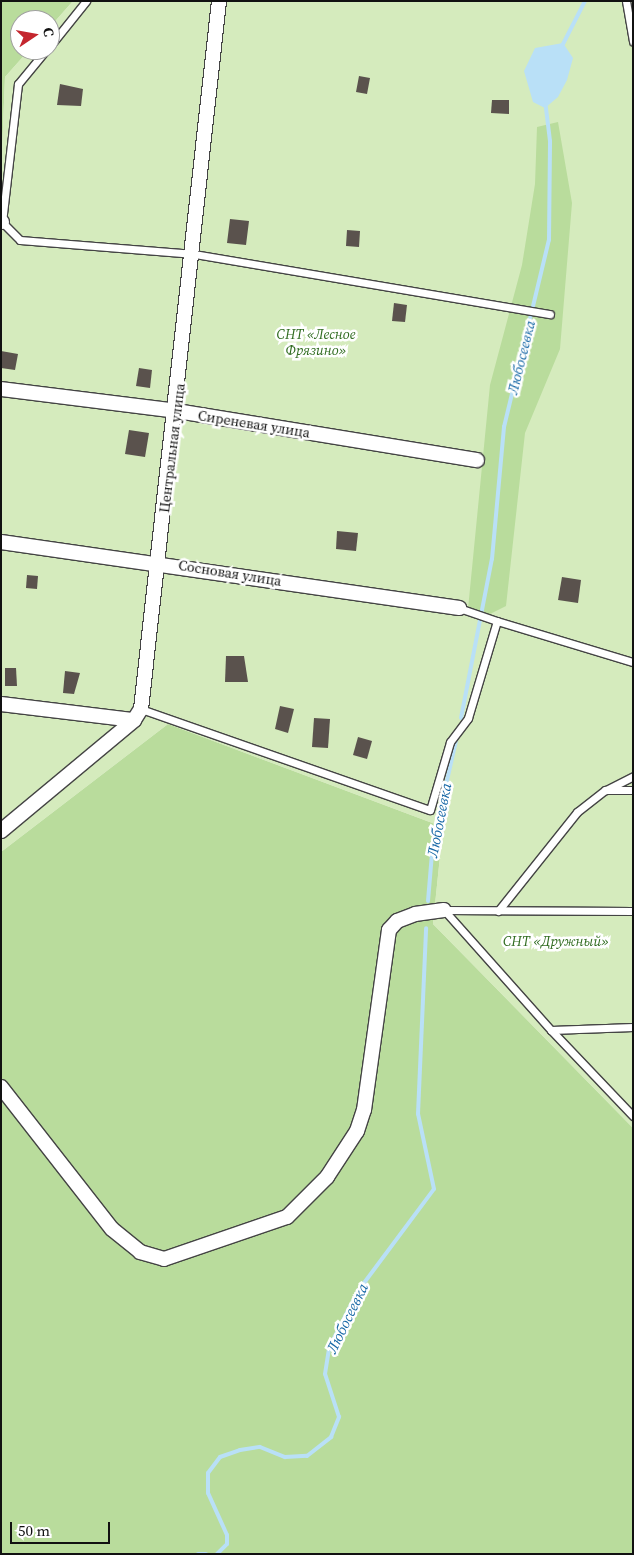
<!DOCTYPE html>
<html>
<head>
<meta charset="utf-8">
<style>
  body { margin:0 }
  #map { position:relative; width:634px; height:1555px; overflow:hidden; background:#fffdf5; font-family:"Source Serif 4",serif }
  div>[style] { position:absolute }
  .green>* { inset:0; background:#d5ebbd }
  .forest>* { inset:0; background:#b9dc9c }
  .water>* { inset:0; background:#b9e0f7 }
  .stream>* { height:4px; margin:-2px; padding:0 2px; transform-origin:2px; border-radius:2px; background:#b9e0f7 }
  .building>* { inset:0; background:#5a524d }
  .roads { filter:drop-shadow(1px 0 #444) drop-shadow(-1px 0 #444) drop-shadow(0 1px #444) drop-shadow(0 -1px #444) }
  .lane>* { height:7px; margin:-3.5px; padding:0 3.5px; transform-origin:3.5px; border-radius:3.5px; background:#fff }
  .street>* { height:14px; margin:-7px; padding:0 7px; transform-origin:7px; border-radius:7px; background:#fff }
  span { translate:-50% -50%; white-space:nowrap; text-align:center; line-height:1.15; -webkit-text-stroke:5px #fff; paint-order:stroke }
  .park-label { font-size:14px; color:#2f6b1f; font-style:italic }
  .street-label { font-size:14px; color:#111 }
  .water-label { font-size:15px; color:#1768a6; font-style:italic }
  .frame { position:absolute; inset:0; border:2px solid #111; pointer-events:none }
  .north { position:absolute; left:10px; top:10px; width:50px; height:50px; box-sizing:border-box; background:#fff; border:1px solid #a0a0a0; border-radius:50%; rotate:78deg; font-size:14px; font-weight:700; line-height:20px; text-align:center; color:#111 }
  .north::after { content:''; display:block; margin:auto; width:18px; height:22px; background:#c4262e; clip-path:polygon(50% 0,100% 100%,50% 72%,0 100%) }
  .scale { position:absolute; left:10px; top:1522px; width:100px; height:22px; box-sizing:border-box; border:2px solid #111; border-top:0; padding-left:6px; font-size:15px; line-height:18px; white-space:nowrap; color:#111; -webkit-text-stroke:4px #fff; paint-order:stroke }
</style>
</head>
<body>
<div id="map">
  <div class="green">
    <div style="clip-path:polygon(73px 1px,633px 1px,633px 1128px,433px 924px,443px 827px,168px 724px,1px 852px,1px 178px,5px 77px,29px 50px,50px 50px,50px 27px)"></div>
  </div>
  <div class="forest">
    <div style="clip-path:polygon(1px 1px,73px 1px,50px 27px,50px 20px,20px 20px,20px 50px,29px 50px,5px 77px,1px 178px)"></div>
    <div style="clip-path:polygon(558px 122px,572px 203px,560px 349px,525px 433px,506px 606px,488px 615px,468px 609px,490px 385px,522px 265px,535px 184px,537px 127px)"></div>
    <div style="clip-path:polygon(168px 724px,443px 827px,433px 924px,633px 1128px,633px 1554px,1px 1554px,1px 852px)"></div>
  </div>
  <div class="water">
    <div style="clip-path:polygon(563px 43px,573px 58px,567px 80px,558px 97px,545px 108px,533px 102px,524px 71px,535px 48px)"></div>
  </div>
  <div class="stream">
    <div style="left:562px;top:46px;width:51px;rotate:-62.9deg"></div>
    <div style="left:461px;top:718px;width:162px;rotate:-79deg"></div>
    <div style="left:492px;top:559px;width:133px;rotate:-84.8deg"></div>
    <div style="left:504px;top:427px;width:192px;rotate:-76.5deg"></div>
    <div style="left:549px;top:240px;width:99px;rotate:-89.4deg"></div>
    <div style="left:550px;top:141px;width:35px;rotate:-97deg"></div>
    <div style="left:428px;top:901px;width:59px;rotate:-85.2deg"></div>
    <div style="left:433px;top:842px;width:104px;rotate:-77.2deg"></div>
    <div style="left:198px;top:1554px;width:8px"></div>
    <div style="left:217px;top:1554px;width:14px;rotate:-45deg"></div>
    <div style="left:227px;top:1544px;width:9px;rotate:-90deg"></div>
    <div style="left:227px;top:1535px;width:46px;rotate:-114.3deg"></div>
    <div style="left:208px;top:1493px;width:20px;rotate:-90deg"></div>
    <div style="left:208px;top:1473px;width:20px;rotate:-53deg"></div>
    <div style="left:220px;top:1457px;width:21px;rotate:-19deg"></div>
    <div style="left:240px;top:1450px;width:20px;rotate:-9deg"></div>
    <div style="left:260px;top:1447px;width:27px;rotate:22deg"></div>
    <div style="left:285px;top:1457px;width:22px;rotate:-3deg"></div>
    <div style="left:307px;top:1456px;width:31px;rotate:-38deg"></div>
    <div style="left:331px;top:1437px;width:22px;rotate:-68deg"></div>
    <div style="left:339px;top:1417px;width:45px;rotate:-108deg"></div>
    <div style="left:325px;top:1374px;width:26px;rotate:-81deg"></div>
    <div style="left:329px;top:1348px;width:64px;rotate:-63deg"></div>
    <div style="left:358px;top:1291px;width:127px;rotate:-53.3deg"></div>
    <div style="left:434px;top:1189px;width:77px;rotate:-102deg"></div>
    <div style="left:418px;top:1114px;width:186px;rotate:-87.5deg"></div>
  </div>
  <div class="building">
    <div style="clip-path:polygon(359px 76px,370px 78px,367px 94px,356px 92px)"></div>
    <div style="clip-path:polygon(60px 84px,83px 89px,81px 106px,57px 105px)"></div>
    <div style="clip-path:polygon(492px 100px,509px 100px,509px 114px,491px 113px)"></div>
    <div style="clip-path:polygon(230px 219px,249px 221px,246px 245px,227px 243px)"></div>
    <div style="clip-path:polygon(347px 230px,360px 231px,359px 247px,346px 246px)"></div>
    <div style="clip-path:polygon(394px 303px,407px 305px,405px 322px,392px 321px)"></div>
    <div style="clip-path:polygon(1px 351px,18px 354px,15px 370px,1px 368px)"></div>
    <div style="clip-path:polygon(139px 368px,152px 370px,150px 388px,136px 386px)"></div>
    <div style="clip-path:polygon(129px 430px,149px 433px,145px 457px,125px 454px)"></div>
    <div style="clip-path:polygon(337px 531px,358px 533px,356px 551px,336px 549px)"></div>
    <div style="clip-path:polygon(27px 575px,38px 576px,37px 589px,26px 588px)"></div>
    <div style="clip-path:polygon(562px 577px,581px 580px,578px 603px,558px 600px)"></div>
    <div style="clip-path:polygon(226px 656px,244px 656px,248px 682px,225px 682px)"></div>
    <div style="clip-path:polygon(5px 668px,16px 668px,17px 686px,5px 686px)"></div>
    <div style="clip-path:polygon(65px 671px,80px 673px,74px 694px,63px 693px)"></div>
    <div style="clip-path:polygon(280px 706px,294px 709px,288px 733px,275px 729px)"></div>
    <div style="clip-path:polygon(314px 718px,330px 719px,328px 748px,312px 747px)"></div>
    <div style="clip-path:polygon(358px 737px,372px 741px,367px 759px,353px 755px)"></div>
  </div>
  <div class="roads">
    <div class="lane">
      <div style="left:626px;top:1px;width:41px;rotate:80.1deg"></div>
      <div style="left:50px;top:46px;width:58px;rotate:-51.3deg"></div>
      <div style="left:46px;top:50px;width:44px;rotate:129.5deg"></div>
      <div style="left:18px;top:84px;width:139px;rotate:96.6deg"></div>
      <div style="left:2px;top:222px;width:25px;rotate:45deg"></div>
      <div style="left:20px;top:240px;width:175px;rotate:4.6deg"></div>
      <div style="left:194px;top:254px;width:361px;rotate:9.6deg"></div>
      <div style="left:459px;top:608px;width:40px;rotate:18.9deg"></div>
      <div style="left:141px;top:709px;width:306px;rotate:19.3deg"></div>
      <div style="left:430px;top:810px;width:71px;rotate:-73.6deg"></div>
      <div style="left:450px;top:742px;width:30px;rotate:-53deg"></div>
      <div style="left:468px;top:718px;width:101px;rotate:-73.4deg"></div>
      <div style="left:497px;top:621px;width:142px;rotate:16.8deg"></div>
      <div style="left:606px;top:790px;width:30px;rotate:-27deg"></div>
      <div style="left:444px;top:910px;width:189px;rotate:0.3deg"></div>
      <div style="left:444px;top:910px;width:161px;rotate:48.3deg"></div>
      <div style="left:498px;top:911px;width:127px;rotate:-51.4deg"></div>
      <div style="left:577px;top:812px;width:36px;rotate:-38deg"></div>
      <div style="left:605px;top:790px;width:28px"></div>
      <div style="left:633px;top:1027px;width:82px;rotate:177.9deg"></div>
      <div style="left:551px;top:1030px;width:119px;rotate:46.4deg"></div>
    </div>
    <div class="street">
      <div style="left:1px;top:222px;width:1px"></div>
      <div style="left:1px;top:389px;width:177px;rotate:7.1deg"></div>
      <div style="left:177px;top:411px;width:304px;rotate:9.3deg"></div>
      <div style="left:1px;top:542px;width:463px;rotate:8.2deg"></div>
      <div style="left:1px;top:704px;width:134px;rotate:6.9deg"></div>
      <div style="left:1px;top:831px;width:173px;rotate:-39.8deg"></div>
      <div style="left:134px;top:720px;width:13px;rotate:-58deg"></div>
      <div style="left:141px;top:709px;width:712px;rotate:-83.71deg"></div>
      <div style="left:1px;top:1087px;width:180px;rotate:52deg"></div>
      <div style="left:112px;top:1229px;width:36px;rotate:39deg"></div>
      <div style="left:140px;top:1252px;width:25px;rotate:16deg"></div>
      <div style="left:164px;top:1259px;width:130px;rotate:-18.9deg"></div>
      <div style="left:287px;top:1217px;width:57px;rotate:-45deg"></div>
      <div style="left:327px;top:1177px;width:55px;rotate:-56.9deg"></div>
      <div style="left:357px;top:1131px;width:22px;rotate:-72deg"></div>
      <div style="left:364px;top:1110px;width:182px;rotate:-82.1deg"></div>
      <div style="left:389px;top:930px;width:12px;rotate:-48deg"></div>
      <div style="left:397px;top:921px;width:19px;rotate:-21deg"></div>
      <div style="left:415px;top:914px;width:29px;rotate:-8deg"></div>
    </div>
  </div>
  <div class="park-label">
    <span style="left:316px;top:342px">СНТ «Лесное<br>Фрязино»</span>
    <span style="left:556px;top:941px">СНТ «Дружный»</span>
  </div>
  <div class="street-label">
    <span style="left:254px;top:424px;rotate:9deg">Сиреневая улица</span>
    <span style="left:172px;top:448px;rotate:-83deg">Центральная улица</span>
    <span style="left:230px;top:573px;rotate:9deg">Сосновая улица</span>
  </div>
  <div class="water-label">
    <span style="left:521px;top:357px;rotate:-76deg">Любосеевка</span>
    <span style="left:439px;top:820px;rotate:-79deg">Любосеевка</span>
    <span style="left:347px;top:1318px;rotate:-64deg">Любосеевка</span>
  </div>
  <div class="frame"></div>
  <div class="north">С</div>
  <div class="scale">50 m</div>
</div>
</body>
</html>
